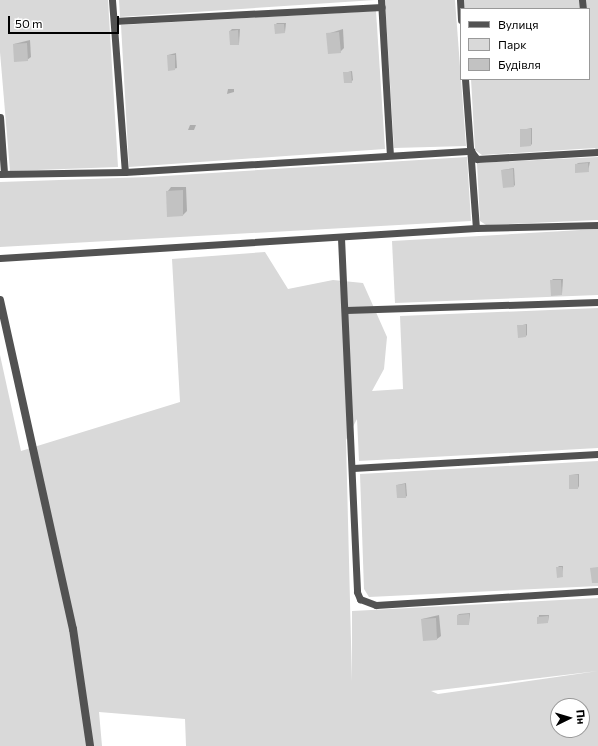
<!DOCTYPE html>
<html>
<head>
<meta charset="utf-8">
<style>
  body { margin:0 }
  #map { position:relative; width:598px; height:746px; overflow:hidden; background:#fff; font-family:Commissioner,sans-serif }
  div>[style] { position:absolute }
  .green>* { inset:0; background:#d9d9d9 }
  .shadow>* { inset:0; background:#0003 }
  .building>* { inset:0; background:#c2c2c2 }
  .service>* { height:7px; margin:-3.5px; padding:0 3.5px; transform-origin:3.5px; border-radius:3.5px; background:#525252 }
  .minor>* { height:8px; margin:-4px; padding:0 4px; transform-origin:4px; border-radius:4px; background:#525252 }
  span { translate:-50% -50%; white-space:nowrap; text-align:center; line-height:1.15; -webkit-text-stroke:3px #fff; paint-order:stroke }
  .legend { position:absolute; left:460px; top:8px; width:130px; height:72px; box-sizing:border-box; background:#fff; border:1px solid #999; margin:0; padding:5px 7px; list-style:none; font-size:12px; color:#000 }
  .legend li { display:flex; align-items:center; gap:8px; height:20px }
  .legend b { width:20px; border:1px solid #999 }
  .north { position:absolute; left:550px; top:698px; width:40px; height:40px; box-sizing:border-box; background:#fff; border:1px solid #999; border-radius:50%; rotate:85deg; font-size:11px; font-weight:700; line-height:16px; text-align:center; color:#000 }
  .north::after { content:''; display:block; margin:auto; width:14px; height:18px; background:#000; clip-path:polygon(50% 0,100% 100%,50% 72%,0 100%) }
  .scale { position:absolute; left:8px; top:16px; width:111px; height:18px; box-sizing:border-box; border:2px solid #000; border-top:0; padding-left:5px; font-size:12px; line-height:14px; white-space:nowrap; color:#000; -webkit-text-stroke:3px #fff; paint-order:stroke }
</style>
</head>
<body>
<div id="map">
  <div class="green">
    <div style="clip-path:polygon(0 0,108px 0,118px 167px,10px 171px,0 52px)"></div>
    <div style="clip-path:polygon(119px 0,375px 0,120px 17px)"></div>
    <div style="clip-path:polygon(385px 0,455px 0,466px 146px,394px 148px)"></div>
    <div style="clip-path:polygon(463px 0,598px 0,598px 152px,595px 148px,482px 155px,475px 150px,471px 79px,589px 79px,589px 9px,463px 9px)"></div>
    <div style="clip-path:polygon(376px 11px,385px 149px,129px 167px,121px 25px)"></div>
    <div style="clip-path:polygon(467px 157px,471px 221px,0 247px,0 182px,148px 177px)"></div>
    <div style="clip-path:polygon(598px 157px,598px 220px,486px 225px,480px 221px,477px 163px)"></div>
    <div style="clip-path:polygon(598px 229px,598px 295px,395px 303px,392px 241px)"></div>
    <div style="clip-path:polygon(evenodd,265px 252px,288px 289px,333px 280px,363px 283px,387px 337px,384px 369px,372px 391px,403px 389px,400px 316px,598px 308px,598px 448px,359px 461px,357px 419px,346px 440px,352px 682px,352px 611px,598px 598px,598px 671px,431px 691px,438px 694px,598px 671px,598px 746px,186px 746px,185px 719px,99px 712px,102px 746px,0 746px,0 355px,21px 451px,180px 402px,172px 259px,265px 252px,558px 706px,582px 706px,582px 730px,558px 730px,558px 706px)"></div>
    <div style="clip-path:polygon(598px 461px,598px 586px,369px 597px,364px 589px,360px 474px)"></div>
  </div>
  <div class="shadow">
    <div style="clip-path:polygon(286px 23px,285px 32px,275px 25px,277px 23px)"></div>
    <div style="clip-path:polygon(232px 29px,240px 29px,239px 44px,230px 31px)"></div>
    <div style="clip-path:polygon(343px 29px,344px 48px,340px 52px,327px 34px)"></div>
    <div style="clip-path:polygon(30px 40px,31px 57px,27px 60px,14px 44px)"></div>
    <div style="clip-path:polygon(176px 53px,177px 68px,169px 70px,168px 55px)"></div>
    <div style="clip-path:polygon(352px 71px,353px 80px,351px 82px,344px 73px)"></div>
    <div style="clip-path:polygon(228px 89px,234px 89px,234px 92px,227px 94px)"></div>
    <div style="clip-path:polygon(196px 125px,194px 130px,188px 130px,190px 125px)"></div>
    <div style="clip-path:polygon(532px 128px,532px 144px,531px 145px,521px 130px)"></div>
    <div style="clip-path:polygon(590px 162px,588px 171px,576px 165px,578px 163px)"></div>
    <div style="clip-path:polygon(514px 168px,515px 185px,514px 186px,502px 170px)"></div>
    <div style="clip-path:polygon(171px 187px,186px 187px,187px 211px,183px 215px,168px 191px)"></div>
    <div style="clip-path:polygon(553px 279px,563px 279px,562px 294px,551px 281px)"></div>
    <div style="clip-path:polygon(527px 324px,527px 335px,526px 336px,518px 326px)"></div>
    <div style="clip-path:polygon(579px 474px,579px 486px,578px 488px,570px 475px)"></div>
    <div style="clip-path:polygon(406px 483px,407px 496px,405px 497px,397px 485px)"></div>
    <div style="clip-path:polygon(559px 566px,563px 566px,562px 576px,557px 568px)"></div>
    <div style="clip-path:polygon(470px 613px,469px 624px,458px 615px,459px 614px)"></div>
    <div style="clip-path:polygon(439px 615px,441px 636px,437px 639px,422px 619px)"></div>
    <div style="clip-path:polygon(549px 615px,548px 622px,538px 623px,539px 615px)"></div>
  </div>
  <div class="building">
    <div style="clip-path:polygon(274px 24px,284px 24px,285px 33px,275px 34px)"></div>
    <div style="clip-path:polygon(238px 30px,239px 45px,230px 45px,229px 31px)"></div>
    <div style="clip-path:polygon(339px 32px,341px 53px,328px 54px,326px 33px)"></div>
    <div style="clip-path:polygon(27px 43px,28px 61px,14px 62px,13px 44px)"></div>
    <div style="clip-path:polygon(167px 55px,175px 55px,175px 70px,168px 71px)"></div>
    <div style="clip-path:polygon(343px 72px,351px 72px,352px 83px,344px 83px)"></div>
    <div style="clip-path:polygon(520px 129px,531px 129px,531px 146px,520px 147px)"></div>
    <div style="clip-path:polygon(588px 163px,589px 172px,575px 173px,575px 164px)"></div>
    <div style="clip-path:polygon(513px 169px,514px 187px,503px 188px,501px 170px)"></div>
    <div style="clip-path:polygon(183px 190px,183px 216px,167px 217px,166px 191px)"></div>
    <div style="clip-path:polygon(550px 280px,561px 280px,562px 295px,551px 296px)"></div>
    <div style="clip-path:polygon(517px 325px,526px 325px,526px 337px,518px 338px)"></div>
    <div style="clip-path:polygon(569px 475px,578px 475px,578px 489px,569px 489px)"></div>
    <div style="clip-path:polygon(405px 484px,406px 498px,397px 498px,396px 485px)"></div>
    <div style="clip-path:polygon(556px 567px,562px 567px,563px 577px,557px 578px)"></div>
    <div style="clip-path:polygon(598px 567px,598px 583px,592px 583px,590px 568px)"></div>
    <div style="clip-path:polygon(469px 614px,469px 625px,457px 625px,457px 615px)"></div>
    <div style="clip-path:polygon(548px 616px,548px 623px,537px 624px,537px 617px)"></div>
    <div style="clip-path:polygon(436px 618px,437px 640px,423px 641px,421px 619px)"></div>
  </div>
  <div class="service">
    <div style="left:112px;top:0;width:172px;rotate:85.7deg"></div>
    <div style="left:381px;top:0;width:154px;rotate:86.7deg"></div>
    <div style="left:460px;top:0;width:20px;rotate:87deg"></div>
    <div style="left:582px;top:0;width:9px;rotate:84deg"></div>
    <div style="left:114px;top:21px;width:268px;rotate:-3deg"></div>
    <div style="left:465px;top:79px;width:149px;rotate:85.8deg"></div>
    <div style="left:0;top:117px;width:56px;rotate:85.9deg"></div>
    <div style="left:471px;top:151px;width:10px;rotate:53deg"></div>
    <div style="left:477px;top:159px;width:121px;rotate:-3.3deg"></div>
    <div style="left:0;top:174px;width:125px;rotate:-0.9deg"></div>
    <div style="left:125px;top:172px;width:347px;rotate:-3.5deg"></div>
    <div style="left:341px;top:238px;width:354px;rotate:87.4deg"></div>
    <div style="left:357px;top:592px;width:8px;rotate:67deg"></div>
    <div style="left:360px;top:599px;width:17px;rotate:21deg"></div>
    <div style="left:376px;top:605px;width:222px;rotate:-3.6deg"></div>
    <div style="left:0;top:258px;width:477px;rotate:-3.6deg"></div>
    <div style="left:476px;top:228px;width:122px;rotate:-1.4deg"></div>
    <div style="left:346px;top:310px;width:252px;rotate:-1.8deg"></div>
    <div style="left:353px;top:468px;width:245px;rotate:-3.3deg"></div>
  </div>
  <div class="minor">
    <div style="left:0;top:300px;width:337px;rotate:77.5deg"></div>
    <div style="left:73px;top:629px;width:118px;rotate:81.7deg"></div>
  </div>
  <ul class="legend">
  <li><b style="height:5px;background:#525252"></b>Вулиця</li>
  <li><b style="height:11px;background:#d9d9d9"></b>Парк</li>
  <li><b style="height:11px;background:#c2c2c2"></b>Будівля</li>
  </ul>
  <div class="north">Пн</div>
  <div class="scale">50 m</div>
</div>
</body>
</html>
